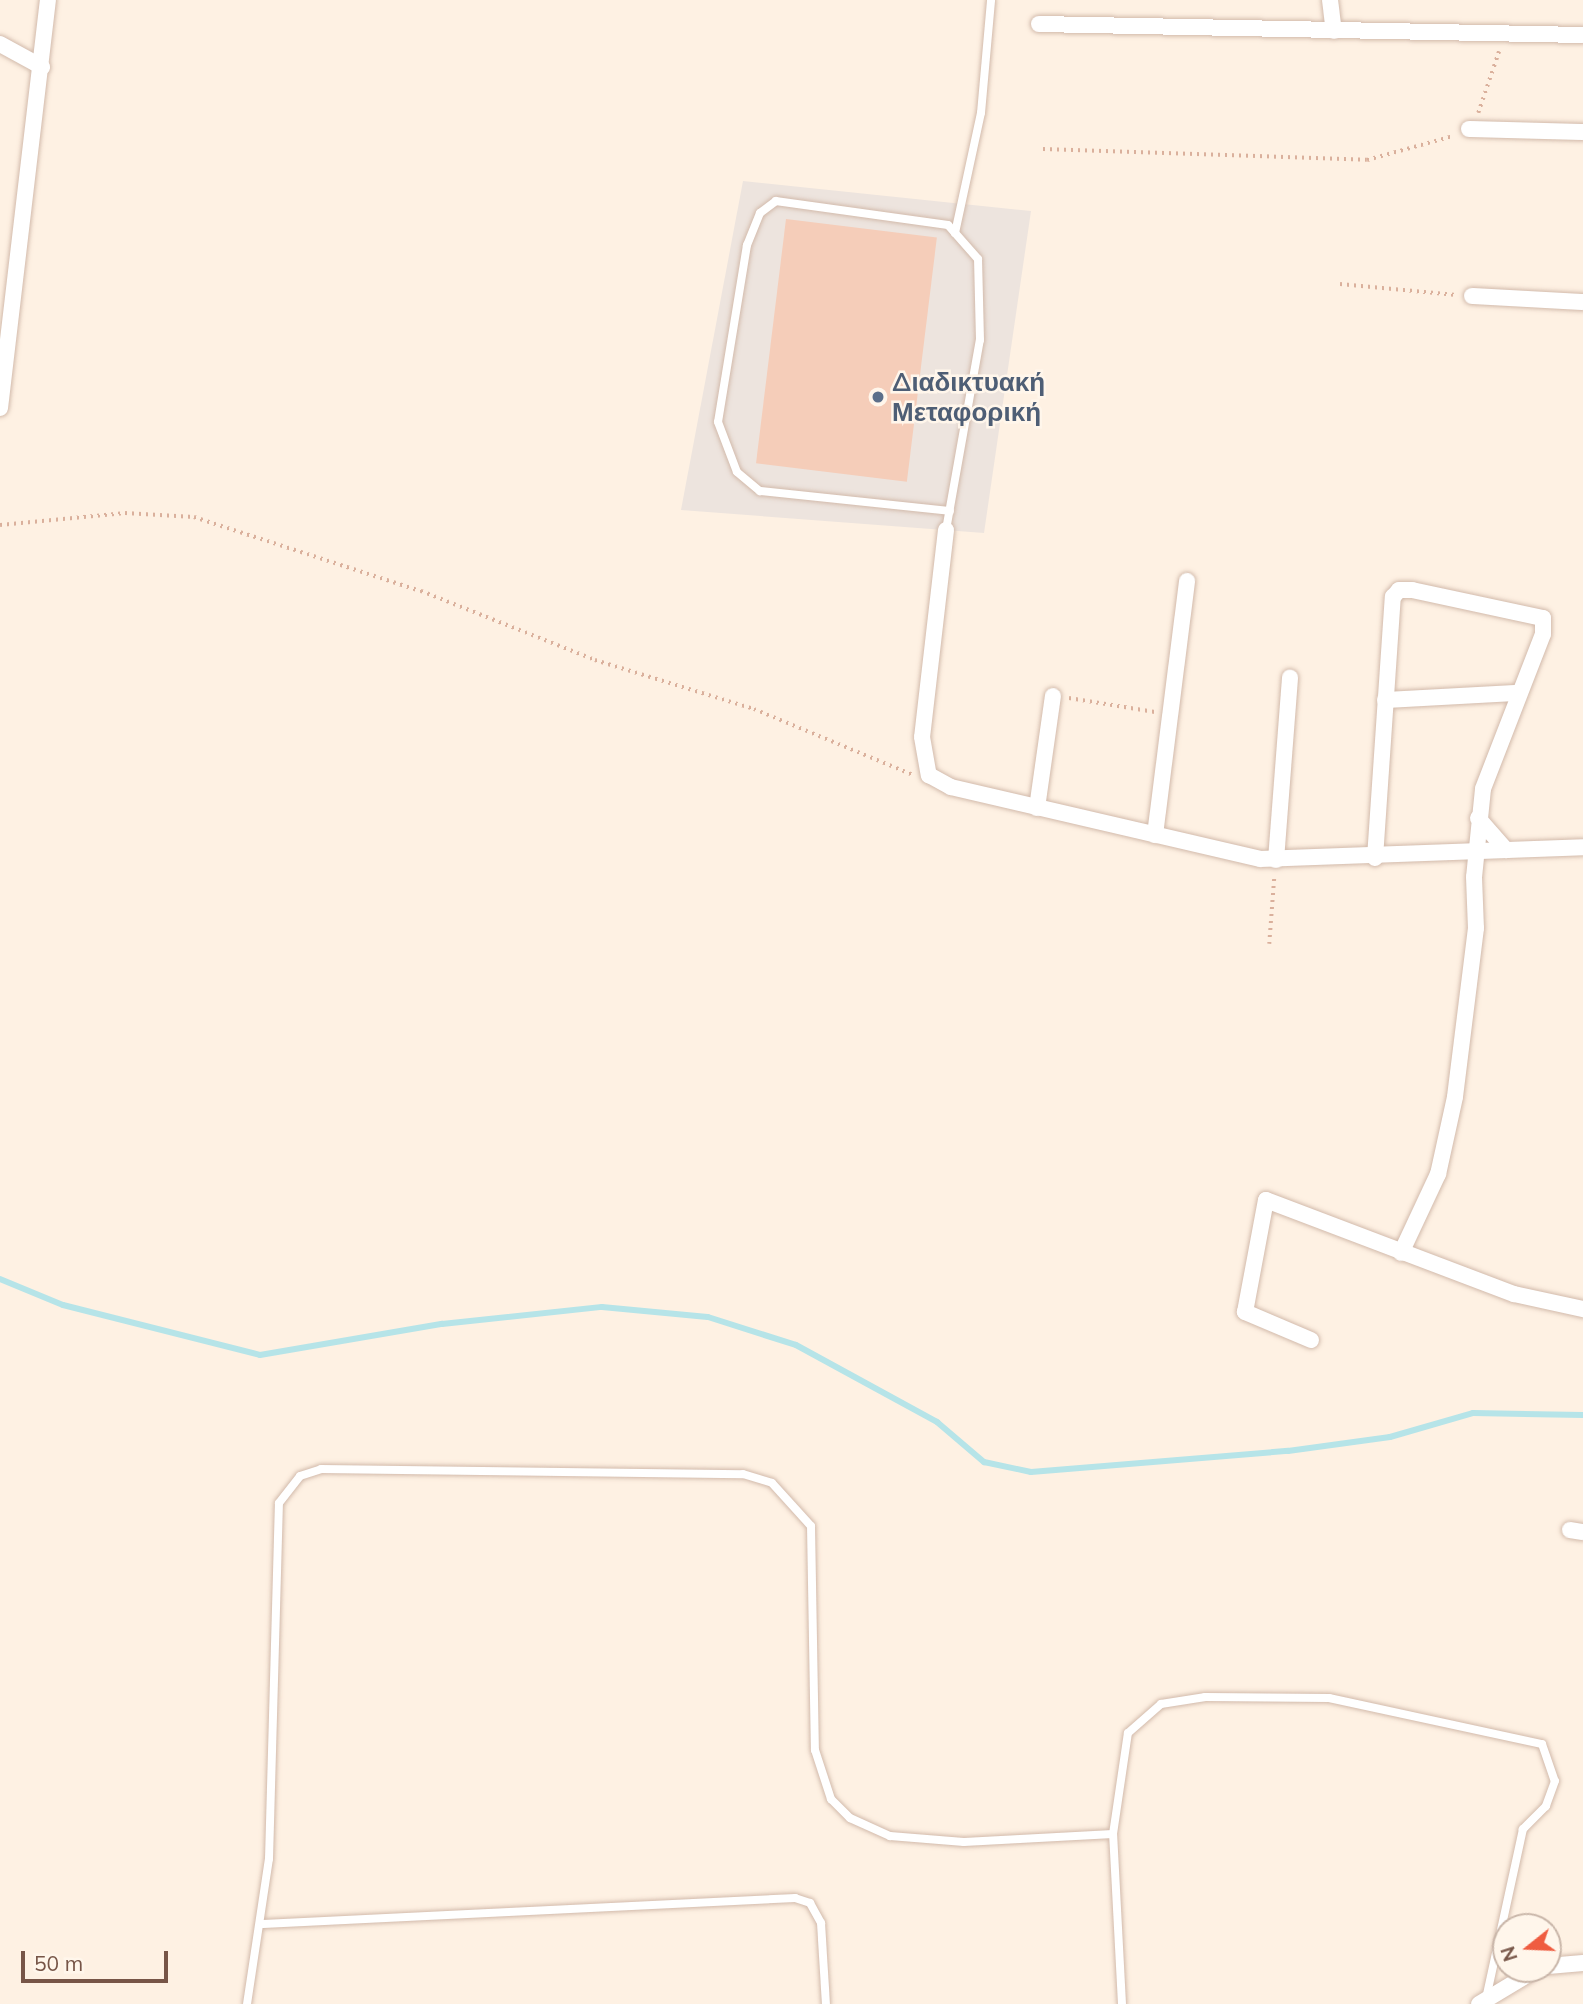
<!DOCTYPE html>
<html>
<head>
<meta charset="utf-8">
<style>
	body { margin:0 }
	#map { position:relative; width:1583px; height:2004px; overflow:hidden; background:#fef1e3; font-family:Mulish,sans-serif }
	div>[style] { position:absolute }
	.industrial>* { inset:0; background:#ede4de }
	.stream>* { height:6px; margin:-3px; padding:0 3px; transform-origin:3px; border-radius:3px; background:#b6e4e8 }
	.building>* { inset:0; background:#f5cdb9; transform-origin:0 0 }
	.path>* { height:3.5px; margin-top:-1.75px; transform-origin:0; background:repeating-linear-gradient(90deg,#dab09c 0 2px,transparent 0 7px) }
	.roads { filter:drop-shadow(0 0 2px #d2baab) drop-shadow(0 0 2px #d2baab) }
	.service>* { height:8px; margin:-4px; padding:0 4px; transform-origin:4px; border-radius:4px; background:#fff }
	.minor>* { height:16px; margin:-8px; padding:0 8px; transform-origin:8px; border-radius:8px; background:#fff }
	.dots>* { width:19px; height:19px; translate:-50% -50%; box-sizing:border-box; border:4px solid #fff6eb; border-radius:50% }
	span { translate:-50% -50%; white-space:nowrap; text-align:center; line-height:1.15; -webkit-text-stroke:5px #fff6eb; paint-order:stroke }
	.service-label { font-size:26px; color:#4e5e75; font-weight:700 }
	.left { translate:0 -50%; text-align:left }
	.north { position:absolute; left:1492px; top:1913px; width:70px; height:70px; box-sizing:border-box; background:#fff6eb; border:2px solid #c9b6a9; border-radius:50%; rotate:252deg; font-size:19px; font-weight:700; line-height:28px; text-align:center; color:#775547 }
	.north::after { content:''; display:block; margin:auto; width:24px; height:32px; background:#ef5c40; clip-path:polygon(50% 0,100% 100%,50% 72%,0 100%) }
	.scale { position:absolute; left:21px; top:1951px; width:147px; height:32px; box-sizing:border-box; border:4px solid #775547; border-top:0; padding-left:9px; font-size:21px; line-height:24px; white-space:nowrap; color:#775547; -webkit-text-stroke:5px #fff6eb; paint-order:stroke }
</style>
</head>
<body>
<div id="map">
	<div class="industrial">
		<i style="clip-path:polygon(743px 181px,1031px 211px,984px 533px,681px 510px)"></i>
	</div>
	<div class="stream">
		<i style="left:0;top:1279px;width:68px;rotate:22.4deg"></i>
		<i style="left:63px;top:1305px;width:203px;rotate:14.2deg"></i>
		<i style="left:260px;top:1355px;width:185px;rotate:-9.7deg"></i>
		<i style="left:442px;top:1324px;width:161px;rotate:-6.1deg"></i>
		<i style="left:602px;top:1307px;width:106px;rotate:5.4deg"></i>
		<i style="left:708px;top:1317px;width:92px;rotate:17.7deg"></i>
		<i style="left:796px;top:1345px;width:161px;rotate:28.6deg"></i>
		<i style="left:937px;top:1422px;width:62px;rotate:40.4deg"></i>
		<i style="left:984px;top:1462px;width:48px;rotate:12deg"></i>
		<i style="left:1031px;top:1472px;width:258px;rotate:-4.7deg"></i>
		<i style="left:1288px;top:1451px;width:103px;rotate:-7.8deg"></i>
		<i style="left:1390px;top:1437px;width:86px;rotate:-16.1deg"></i>
		<i style="left:1473px;top:1413px;width:110px;rotate:1deg"></i>
	</div>
	<div class="building">
		<i style="left:786px;top:219px;width:152px;height:246px;rotate:7deg"></i>
	</div>
	<div class="path">
		<i style="left:1478px;top:113px;width:65px;rotate:-71.3deg"></i>
		<i style="left:1043px;top:149px;width:324px;rotate:1.9deg"></i>
		<i style="left:1367px;top:160px;width:89px;rotate:-15.6deg"></i>
		<i style="left:1340px;top:284px;width:117px;rotate:5.4deg"></i>
		<i style="left:0;top:525px;width:126px;rotate:-5.5deg"></i>
		<i style="left:125px;top:513px;width:69px;rotate:3.3deg"></i>
		<i style="left:194px;top:517px;width:239px;rotate:18.1deg"></i>
		<i style="left:421px;top:591px;width:187px;rotate:21.6deg"></i>
		<i style="left:595px;top:660px;width:166px;rotate:17.1deg"></i>
		<i style="left:754px;top:709px;width:172px;rotate:22.5deg"></i>
		<i style="left:1069px;top:698px;width:87px;rotate:9.2deg"></i>
		<i style="left:1269px;top:944px;width:67px;rotate:-85.7deg"></i>
	</div>
	<div class="roads">
		<div class="service">
			<i style="left:955px;top:233px;width:123px;rotate:-77.8deg"></i>
			<i style="left:981px;top:113px;width:113px;rotate:-84.9deg"></i>
			<i style="left:946px;top:530px;width:193px;rotate:-79.9deg"></i>
			<i style="left:980px;top:340px;width:81px;rotate:-91.4deg"></i>
			<i style="left:978px;top:259px;width:45px;rotate:-131.4deg"></i>
			<i style="left:948px;top:225px;width:174px;rotate:-172.1deg"></i>
			<i style="left:776px;top:201px;width:20px;rotate:143deg"></i>
			<i style="left:760px;top:213px;width:35px;rotate:112deg"></i>
			<i style="left:747px;top:245px;width:179px;rotate:99.3deg"></i>
			<i style="left:718px;top:422px;width:53px;rotate:69.2deg"></i>
			<i style="left:737px;top:472px;width:30px;rotate:40deg"></i>
			<i style="left:760px;top:491px;width:191px;rotate:6deg"></i>
			<i style="left:263px;top:1924px;width:533px;rotate:-2.8deg"></i>
			<i style="left:795px;top:1898px;width:16px;rotate:18deg"></i>
			<i style="left:810px;top:1903px;width:23px;rotate:61deg"></i>
			<i style="left:821px;top:1923px;width:81px;rotate:86.5deg"></i>
			<i style="left:247px;top:2004px;width:147px;rotate:-81.4deg"></i>
			<i style="left:269px;top:1859px;width:356px;rotate:-88.4deg"></i>
			<i style="left:279px;top:1503px;width:34px;rotate:-52deg"></i>
			<i style="left:300px;top:1476px;width:22px;rotate:-18deg"></i>
			<i style="left:321px;top:1469px;width:422px;rotate:0.7deg"></i>
			<i style="left:743px;top:1474px;width:30px;rotate:17deg"></i>
			<i style="left:772px;top:1483px;width:58px;rotate:47.8deg"></i>
			<i style="left:811px;top:1526px;width:224px;rotate:89deg"></i>
			<i style="left:815px;top:1750px;width:52px;rotate:71.9deg"></i>
			<i style="left:831px;top:1799px;width:27px;rotate:45deg"></i>
			<i style="left:850px;top:1818px;width:44px;rotate:24.2deg"></i>
			<i style="left:890px;top:1836px;width:74px;rotate:4.6deg"></i>
			<i style="left:964px;top:1842px;width:149px;rotate:-3.1deg"></i>
			<i style="left:1122px;top:2004px;width:170px;rotate:-93deg"></i>
			<i style="left:1113px;top:1834px;width:102px;rotate:-81.6deg"></i>
			<i style="left:1128px;top:1733px;width:44px;rotate:-41.3deg"></i>
			<i style="left:1161px;top:1704px;width:45px;rotate:-9deg"></i>
			<i style="left:1205px;top:1697px;width:124px;rotate:0.5deg"></i>
			<i style="left:1329px;top:1698px;width:218px;rotate:12.2deg"></i>
			<i style="left:1542px;top:1744px;width:39px;rotate:71deg"></i>
			<i style="left:1555px;top:1781px;width:27px;rotate:110deg"></i>
			<i style="left:1546px;top:1806px;width:33px;rotate:135deg"></i>
			<i style="left:1523px;top:1829px;width:174px;rotate:102.3deg"></i>
		</div>
		<div class="minor">
			<i style="left:1330px;top:0;width:31px;rotate:83deg"></i>
			<i style="left:1039px;top:24px;width:544px;rotate:1.16deg"></i>
			<i style="left:0;top:44px;width:48px;rotate:28.7deg"></i>
			<i style="left:1469px;top:129px;width:114px;rotate:1.5deg"></i>
			<i style="left:1472px;top:296px;width:111px;rotate:3.1deg"></i>
			<i style="left:0;top:408px;width:411px;rotate:-83.3deg"></i>
			<i style="left:946px;top:530px;width:208px;rotate:96.6deg"></i>
			<i style="left:922px;top:737px;width:39px;rotate:80deg"></i>
			<i style="left:929px;top:775px;width:25px;rotate:29deg"></i>
			<i style="left:951px;top:787px;width:317px;rotate:13.1deg"></i>
			<i style="left:1260px;top:859px;width:323px;rotate:-2.1deg"></i>
			<i style="left:1385px;top:700px;width:131px;rotate:-3.1deg"></i>
			<i style="left:1037px;top:808px;width:113px;rotate:-81.9deg"></i>
			<i style="left:1478px;top:818px;width:43px;rotate:48.8deg"></i>
			<i style="left:1155px;top:835px;width:256px;rotate:-82.8deg"></i>
			<i style="left:1375px;top:858px;width:262px;rotate:-86.1deg"></i>
			<i style="left:1393px;top:597px;width:9px;rotate:-49deg"></i>
			<i style="left:1399px;top:590px;width:13px"></i>
			<i style="left:1412px;top:590px;width:134px;rotate:12.1deg"></i>
			<i style="left:1543px;top:618px;width:16px;rotate:90deg"></i>
			<i style="left:1543px;top:634px;width:166px;rotate:111.2deg"></i>
			<i style="left:1483px;top:789px;width:88px;rotate:95.8deg"></i>
			<i style="left:1474px;top:877px;width:51px;rotate:87.8deg"></i>
			<i style="left:1476px;top:928px;width:170px;rotate:97.1deg"></i>
			<i style="left:1455px;top:1097px;width:79px;rotate:102.4deg"></i>
			<i style="left:1438px;top:1174px;width:87px;rotate:115.1deg"></i>
			<i style="left:1276px;top:860px;width:183px;rotate:-85.6deg"></i>
			<i style="left:1311px;top:1340px;width:72px;rotate:-157deg"></i>
			<i style="left:1245px;top:1312px;width:114px;rotate:-79.4deg"></i>
			<i style="left:1266px;top:1200px;width:265px;rotate:20.8deg"></i>
			<i style="left:1514px;top:1294px;width:71px;rotate:12.3deg"></i>
			<i style="left:1570px;top:1530px;width:13px;rotate:9deg"></i>
			<i style="left:1548px;top:1966px;width:35px;rotate:-5deg"></i>
			<i style="left:1479px;top:2004px;width:68px;rotate:-31.1deg"></i>
		</div>
	</div>
	<div class="dots">
		<i style="left:878px;top:397px;background:#5c6f8a"></i>
	</div>
	<div class="service-label">
		<span class="left" style="left:892px;top:397px">Διαδικτυακή<br>Μεταφορική</span>
	</div>
	<div class="north">N</div>
	<div class="scale">50 m</div>
</div>
</body>
</html>
